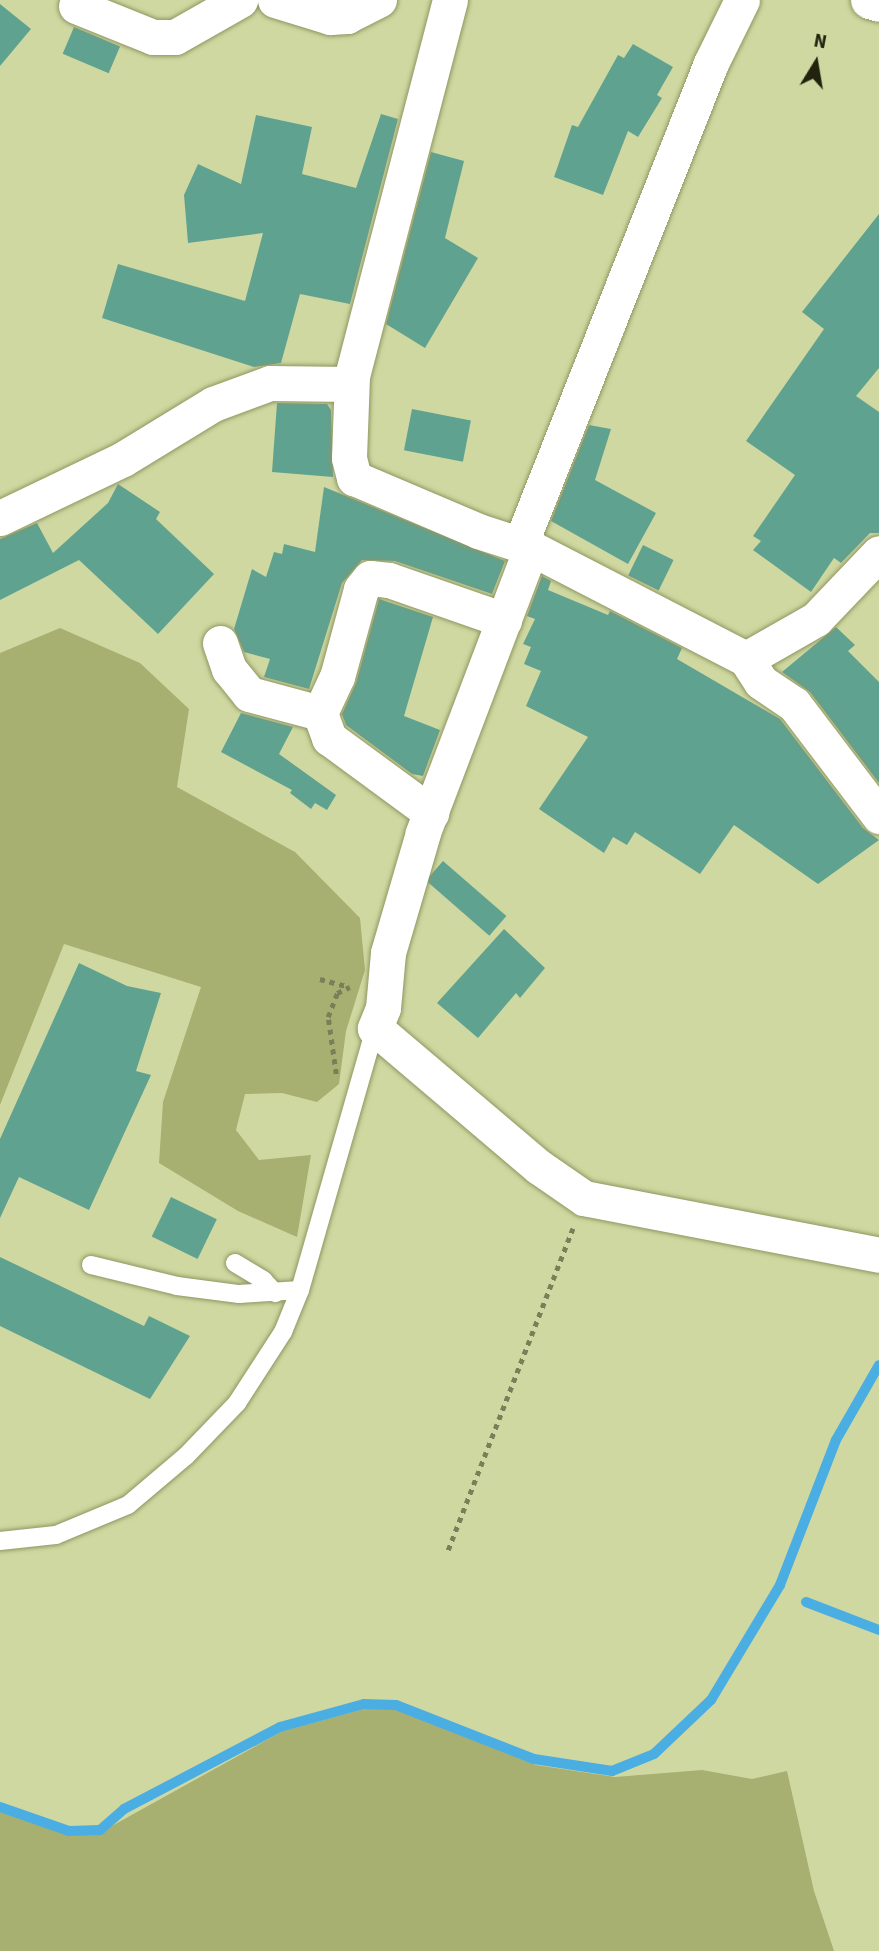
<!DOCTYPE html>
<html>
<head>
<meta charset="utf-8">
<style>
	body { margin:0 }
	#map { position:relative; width:879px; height:1951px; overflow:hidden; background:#d0d8a1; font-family:"Source Sans 3",sans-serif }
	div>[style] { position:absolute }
	.green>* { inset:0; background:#a7af71 }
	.stream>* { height:10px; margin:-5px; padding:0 5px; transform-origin:5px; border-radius:5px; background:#4baee2 }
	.building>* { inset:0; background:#60a290; transform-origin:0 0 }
	.path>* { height:4.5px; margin-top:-2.25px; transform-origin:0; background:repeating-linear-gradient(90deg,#7a7f59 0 5px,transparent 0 10px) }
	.roads { filter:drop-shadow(0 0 2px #8f9661) drop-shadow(0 0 2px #8f9661) }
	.service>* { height:18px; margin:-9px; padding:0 9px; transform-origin:9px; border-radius:9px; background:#fff }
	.minor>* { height:35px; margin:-17.5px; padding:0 17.5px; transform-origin:17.5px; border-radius:17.5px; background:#fff }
	.tertiary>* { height:38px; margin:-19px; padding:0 19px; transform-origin:19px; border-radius:19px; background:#fff }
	span { translate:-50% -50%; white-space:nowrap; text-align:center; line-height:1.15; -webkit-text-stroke:6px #d0d8a1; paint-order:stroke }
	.north { position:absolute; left:781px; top:28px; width:70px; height:70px; -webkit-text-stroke:5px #d0d8a1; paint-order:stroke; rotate:11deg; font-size:19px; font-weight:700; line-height:28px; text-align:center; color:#21230e }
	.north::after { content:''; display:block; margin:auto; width:24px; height:32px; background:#21230e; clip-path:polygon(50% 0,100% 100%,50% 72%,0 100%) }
</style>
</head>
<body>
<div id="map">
	<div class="green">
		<i style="clip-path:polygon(60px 628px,140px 663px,189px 709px,177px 787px,295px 852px,360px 918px,365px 970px,346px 1031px,339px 1084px,317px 1102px,282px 1093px,245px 1094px,236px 1130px,259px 1160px,311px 1155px,297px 1237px,238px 1211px,159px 1163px,163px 1102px,201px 987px,64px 944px,0 1105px,0 653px)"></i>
		<i style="clip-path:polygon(364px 1709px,396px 1709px,536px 1765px,615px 1777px,702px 1770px,752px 1779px,787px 1771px,814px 1891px,834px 1951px,0 1951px,0 1810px,68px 1833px,101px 1832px,283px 1731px)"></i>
	</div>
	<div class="stream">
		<i style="left:806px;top:1602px;width:78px;rotate:21deg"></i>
		<i style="left:0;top:1807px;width:73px;rotate:19.2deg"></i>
		<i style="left:69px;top:1831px;width:31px;rotate:-2deg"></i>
		<i style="left:100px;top:1830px;width:32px;rotate:-41deg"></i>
		<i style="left:124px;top:1809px;width:176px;rotate:-27.7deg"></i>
		<i style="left:280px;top:1727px;width:87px;rotate:-15.3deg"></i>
		<i style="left:364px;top:1704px;width:32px;rotate:2deg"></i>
		<i style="left:396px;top:1705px;width:148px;rotate:21.4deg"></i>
		<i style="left:534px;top:1759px;width:79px;rotate:8.7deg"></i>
		<i style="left:612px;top:1771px;width:45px;rotate:-22deg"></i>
		<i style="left:654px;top:1754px;width:79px;rotate:-43.5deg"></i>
		<i style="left:711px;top:1700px;width:134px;rotate:-59deg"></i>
		<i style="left:780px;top:1585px;width:155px;rotate:-68.9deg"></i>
		<i style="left:836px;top:1440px;width:86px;rotate:-60.2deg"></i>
	</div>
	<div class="building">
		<i style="clip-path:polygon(0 4px,31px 29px,0 66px)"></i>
		<i style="left:74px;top:27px;width:50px;height:29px;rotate:23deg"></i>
		<i style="clip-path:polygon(633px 44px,673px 67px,657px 95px,662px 98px,638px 137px,628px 131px,603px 195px,554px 177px,572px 125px,578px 127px,618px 55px,624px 58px)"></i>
		<i style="clip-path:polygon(381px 114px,398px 119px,350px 304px,300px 294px,281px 363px,254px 367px,102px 318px,118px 264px,245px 301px,263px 233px,188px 243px,184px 195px,198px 164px,241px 184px,256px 115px,312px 127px,302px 174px,356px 188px)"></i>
		<i style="clip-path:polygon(431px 152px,464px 161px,445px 238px,478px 258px,425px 348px,386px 324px)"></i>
		<i style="clip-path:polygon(879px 214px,879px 368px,856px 396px,879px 412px,879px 533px,870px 533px,841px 563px,834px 558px,811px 592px,753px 550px,761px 541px,753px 536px,795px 475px,746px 441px,824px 329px,802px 312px)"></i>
		<i style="clip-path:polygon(277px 403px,327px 404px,331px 410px,333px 477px,272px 472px)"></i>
		<i style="left:412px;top:409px;width:60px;height:42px;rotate:11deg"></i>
		<i style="clip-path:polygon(589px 425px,611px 429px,595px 480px,656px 513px,628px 564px,551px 521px)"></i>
		<i style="clip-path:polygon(118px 484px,160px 512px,156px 519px,214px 574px,158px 634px,79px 560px,0 600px,0 539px,37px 523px,53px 553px,108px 503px)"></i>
		<i style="clip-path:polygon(324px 487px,505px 561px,492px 594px,395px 561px,362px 560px,342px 583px,309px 689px,264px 677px,270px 659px,244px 652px,234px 629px,252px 569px,266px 577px,274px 552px,282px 554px,284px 544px,315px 552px)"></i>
		<i style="left:643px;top:545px;width:34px;height:34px;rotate:26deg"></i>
		<i style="clip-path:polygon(542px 576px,551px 581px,548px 590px,608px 615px,610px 611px,682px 648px,677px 659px,780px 719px,863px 828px,879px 840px,818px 884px,734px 825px,700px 874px,635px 832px,627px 845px,613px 837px,604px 853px,539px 809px,588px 737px,526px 706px,541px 671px,524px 664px,531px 647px,523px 644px,535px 619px,527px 616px)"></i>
		<i style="clip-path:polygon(379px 599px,433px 617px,404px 716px,440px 730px,423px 776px,412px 774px,346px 725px,342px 714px,356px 683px)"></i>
		<i style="clip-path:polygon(836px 627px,855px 645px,848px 651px,879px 682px,879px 783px,810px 692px,782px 672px)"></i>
		<i style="clip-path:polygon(241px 713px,293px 727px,279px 754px,336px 795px,327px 810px,315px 803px,311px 809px,290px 793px,292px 790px,221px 752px)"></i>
		<i style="left:443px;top:861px;width:84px;height:26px;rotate:41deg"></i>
		<i style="clip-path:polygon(504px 929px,545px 968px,520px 998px,516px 993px,478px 1038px,437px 1003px)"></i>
		<i style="clip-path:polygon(79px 963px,127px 986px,161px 993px,136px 1071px,151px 1075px,89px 1210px,19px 1177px,0 1218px,0 1139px)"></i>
		<i style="left:171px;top:1197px;width:51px;height:44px;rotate:26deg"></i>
		<i style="clip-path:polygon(0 1257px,144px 1326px,149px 1316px,190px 1336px,150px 1399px,0 1326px)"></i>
	</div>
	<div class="path">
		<i style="left:320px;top:979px;width:30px;rotate:15deg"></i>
		<i style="left:336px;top:1074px;width:58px;rotate:-98deg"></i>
		<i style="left:328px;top:1017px;width:26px;rotate:-69deg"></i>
		<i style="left:337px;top:993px;width:14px;rotate:-25deg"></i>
		<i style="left:448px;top:1550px;width:345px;rotate:-68.8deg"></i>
	</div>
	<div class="roads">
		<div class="service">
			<i style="left:235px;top:1263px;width:33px;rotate:31deg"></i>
			<i style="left:263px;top:1280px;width:18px;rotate:47deg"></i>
			<i style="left:91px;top:1265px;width:89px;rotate:13.7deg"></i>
			<i style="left:177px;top:1286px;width:63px;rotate:7.4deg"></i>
			<i style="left:239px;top:1294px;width:61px;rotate:-3.8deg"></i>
			<i style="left:0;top:1541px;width:56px;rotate:-6.1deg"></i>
			<i style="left:56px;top:1535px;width:78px;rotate:-22.6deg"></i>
			<i style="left:128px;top:1505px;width:76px;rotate:-40.2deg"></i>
			<i style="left:186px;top:1456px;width:74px;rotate:-46.1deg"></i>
			<i style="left:237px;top:1403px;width:85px;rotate:-57.1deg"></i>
			<i style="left:283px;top:1332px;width:45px;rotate:-68deg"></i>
			<i style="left:300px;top:1290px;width:273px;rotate:-74deg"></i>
		</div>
		<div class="minor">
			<i style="left:275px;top:0;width:58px;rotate:17.2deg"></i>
			<i style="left:330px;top:17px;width:17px;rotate:-3deg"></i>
			<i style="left:347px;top:16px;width:36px;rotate:-27deg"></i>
			<i style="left:450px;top:0;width:389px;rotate:104.6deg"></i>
			<i style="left:352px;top:376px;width:82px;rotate:92.1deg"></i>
			<i style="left:349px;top:458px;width:21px;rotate:76deg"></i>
			<i style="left:354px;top:478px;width:135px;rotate:23.1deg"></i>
			<i style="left:478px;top:531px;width:56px;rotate:17.8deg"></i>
			<i style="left:531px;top:548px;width:242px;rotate:27.3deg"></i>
			<i style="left:746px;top:659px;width:27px;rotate:57deg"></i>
			<i style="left:761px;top:682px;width:40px;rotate:34deg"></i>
			<i style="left:794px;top:704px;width:141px;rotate:52.8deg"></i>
			<i style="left:76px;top:6px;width:83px;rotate:21.9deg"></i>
			<i style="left:153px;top:37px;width:22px"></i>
			<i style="left:175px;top:37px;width:75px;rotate:-29.6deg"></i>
			<i style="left:0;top:518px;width:136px;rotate:-25.6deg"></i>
			<i style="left:123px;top:459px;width:105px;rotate:-31.4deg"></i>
			<i style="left:213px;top:404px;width:61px;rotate:-20.2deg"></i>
			<i style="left:270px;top:383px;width:81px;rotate:0.7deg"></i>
			<i style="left:520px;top:545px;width:518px;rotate:-68.38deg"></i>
			<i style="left:711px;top:63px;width:70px;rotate:-63.8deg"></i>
			<i style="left:531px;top:548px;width:305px;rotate:110.8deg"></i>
			<i style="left:423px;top:833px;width:125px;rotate:106.3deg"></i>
			<i style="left:388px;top:953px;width:55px;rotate:95.2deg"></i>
			<i style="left:383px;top:1008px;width:22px;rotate:112deg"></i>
			<i style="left:375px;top:1028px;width:215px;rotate:40.3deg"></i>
			<i style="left:539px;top:1167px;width:55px;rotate:34.6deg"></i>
			<i style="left:584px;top:1198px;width:300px;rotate:10.9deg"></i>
			<i style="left:220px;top:643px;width:28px;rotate:71deg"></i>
			<i style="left:229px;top:669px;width:32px;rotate:51deg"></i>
			<i style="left:249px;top:694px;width:73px;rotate:15deg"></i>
			<i style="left:320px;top:713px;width:27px;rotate:70deg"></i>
			<i style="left:329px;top:738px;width:127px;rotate:36.3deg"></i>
			<i style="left:746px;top:659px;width:81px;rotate:-29.7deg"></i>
			<i style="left:816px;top:619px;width:91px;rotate:-46.3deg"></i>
			<i style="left:320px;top:713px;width:40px;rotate:-65deg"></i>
			<i style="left:337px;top:677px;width:91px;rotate:-74.7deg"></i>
			<i style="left:361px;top:589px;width:14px;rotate:-51deg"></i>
			<i style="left:370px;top:578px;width:19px;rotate:6deg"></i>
			<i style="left:389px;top:580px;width:122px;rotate:19.2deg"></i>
		</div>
		<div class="tertiary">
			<i style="left:870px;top:0;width:9px;rotate:18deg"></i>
		</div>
	</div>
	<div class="north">N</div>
</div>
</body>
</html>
